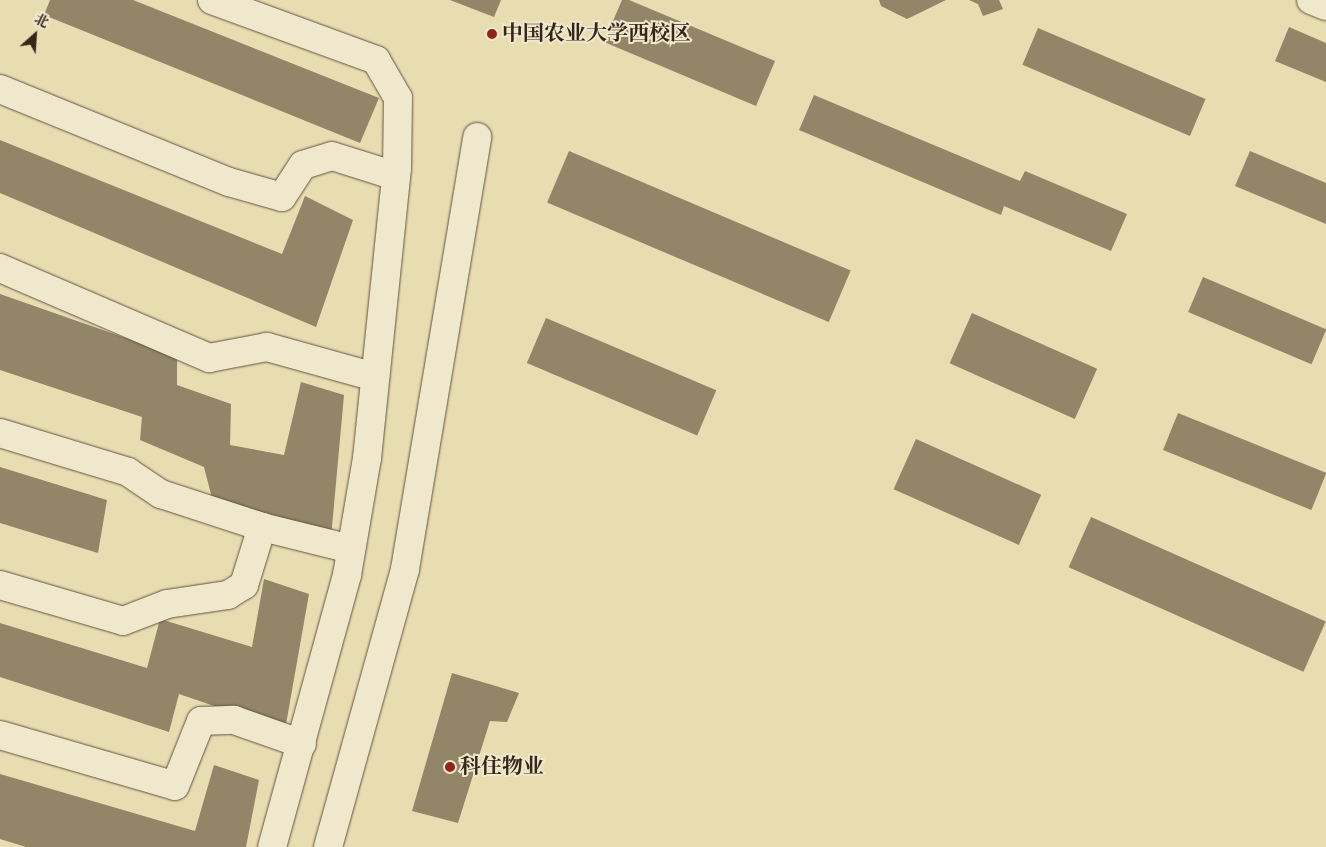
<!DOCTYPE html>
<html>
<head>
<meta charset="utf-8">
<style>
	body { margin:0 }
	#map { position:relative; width:1326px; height:847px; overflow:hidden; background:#e8dcb1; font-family:Cardo,"Noto Serif SC",serif }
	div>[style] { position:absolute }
	.building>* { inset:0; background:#928568; transform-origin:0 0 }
	.roads { filter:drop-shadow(0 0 1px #61543f) drop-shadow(0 0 1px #61543f) }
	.minor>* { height:28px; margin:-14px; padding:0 14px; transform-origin:14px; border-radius:14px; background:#f0e8cc }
	.dots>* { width:14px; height:14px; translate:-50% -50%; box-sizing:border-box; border:2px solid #f0e8cc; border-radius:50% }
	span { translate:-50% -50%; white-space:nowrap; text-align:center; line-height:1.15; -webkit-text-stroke:4px #f0e8cc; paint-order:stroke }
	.poi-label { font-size:21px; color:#342619; font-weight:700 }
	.left { translate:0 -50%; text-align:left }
	.north { position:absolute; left:10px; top:10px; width:50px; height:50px; -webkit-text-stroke:4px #f0e8cc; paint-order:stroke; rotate:26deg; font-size:14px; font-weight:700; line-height:20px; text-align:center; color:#342619 }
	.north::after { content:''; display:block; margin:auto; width:18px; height:22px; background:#342619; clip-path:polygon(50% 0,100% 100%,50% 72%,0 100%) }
</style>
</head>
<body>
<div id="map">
	<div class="building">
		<i style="clip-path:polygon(50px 0,133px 0,379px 98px,360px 143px,44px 15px)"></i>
		<i style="clip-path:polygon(450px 0,501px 0,494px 17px)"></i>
		<i style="clip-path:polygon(622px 0,629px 0,775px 61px,756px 106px,604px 42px)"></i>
		<i style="clip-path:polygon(879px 0,946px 0,907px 19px,881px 6px)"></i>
		<i style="clip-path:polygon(969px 0,999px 0,1003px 9px,983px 16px,978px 4px)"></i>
		<i style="clip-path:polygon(1289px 27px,1326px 43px,1326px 82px,1275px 61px)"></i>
		<i style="left:1038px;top:28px;width:182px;height:40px;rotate:23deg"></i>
		<i style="clip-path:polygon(814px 95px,1020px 181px,1025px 171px,1127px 214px,1111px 251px,1004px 206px,1001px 215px,799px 130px)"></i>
		<i style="clip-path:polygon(0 140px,282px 254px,305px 196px,353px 220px,316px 327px,0 193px)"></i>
		<i style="left:569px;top:151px;width:306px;height:56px;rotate:23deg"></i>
		<i style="clip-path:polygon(1250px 151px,1326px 183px,1326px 224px,1235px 186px)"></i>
		<i style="left:1203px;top:277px;width:134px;height:38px;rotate:23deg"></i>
		<i style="clip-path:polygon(0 294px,177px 356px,177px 385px,231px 404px,230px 445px,284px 455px,301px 382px,344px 395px,331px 538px,213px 502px,204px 467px,140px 440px,142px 417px,0 370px)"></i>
		<i style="left:972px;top:313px;width:137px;height:55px;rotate:24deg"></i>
		<i style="left:546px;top:318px;width:185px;height:49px;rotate:23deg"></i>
		<i style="left:1178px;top:413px;width:160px;height:40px;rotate:22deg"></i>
		<i style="left:916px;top:439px;width:137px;height:55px;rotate:24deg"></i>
		<i style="clip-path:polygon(0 467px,107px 500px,98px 553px,0 523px)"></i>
		<i style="left:1091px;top:517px;width:257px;height:55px;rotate:24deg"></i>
		<i style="clip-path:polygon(264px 579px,309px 594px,285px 730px,179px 694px,169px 732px,0 677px,0 623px,147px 668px,160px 619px,252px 647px)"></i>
		<i style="clip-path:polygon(452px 673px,519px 693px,507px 722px,490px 721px,458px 823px,412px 811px)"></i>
		<i style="clip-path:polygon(214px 765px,259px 780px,246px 847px,26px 847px,0 839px,0 774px,195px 831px)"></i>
	</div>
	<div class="roads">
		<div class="minor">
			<i style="left:212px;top:0;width:175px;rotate:20.1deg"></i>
			<i style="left:376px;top:60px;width:44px;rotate:59.9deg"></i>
			<i style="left:398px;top:98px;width:70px;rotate:90.8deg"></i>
			<i style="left:397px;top:168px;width:292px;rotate:95.9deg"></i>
			<i style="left:367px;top:458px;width:119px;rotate:99.7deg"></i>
			<i style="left:347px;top:575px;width:282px;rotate:105.4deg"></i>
			<i style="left:1311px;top:0;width:16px;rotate:22deg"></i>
			<i style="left:0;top:89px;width:247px;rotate:22.1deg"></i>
			<i style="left:229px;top:182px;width:55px;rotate:15.8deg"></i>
			<i style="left:282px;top:197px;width:38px;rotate:-57deg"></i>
			<i style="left:303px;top:165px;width:30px;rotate:-17deg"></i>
			<i style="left:332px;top:156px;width:67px;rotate:17.4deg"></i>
			<i style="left:0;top:268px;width:228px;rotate:23.3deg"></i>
			<i style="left:209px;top:358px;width:59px;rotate:-10.7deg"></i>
			<i style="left:267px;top:347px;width:112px;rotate:15.5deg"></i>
			<i style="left:0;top:433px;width:134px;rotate:16.9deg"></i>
			<i style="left:128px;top:472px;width:40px;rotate:34deg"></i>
			<i style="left:161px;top:494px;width:106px;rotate:18.1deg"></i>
			<i style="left:0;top:585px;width:128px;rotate:16.3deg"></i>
			<i style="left:123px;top:621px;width:47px;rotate:-21.1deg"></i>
			<i style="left:167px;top:604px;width:62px;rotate:-8.4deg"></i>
			<i style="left:228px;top:595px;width:19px;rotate:-32deg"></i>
			<i style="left:244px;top:585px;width:61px;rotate:-72.8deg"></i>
			<i style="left:262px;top:527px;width:92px;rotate:13.9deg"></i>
			<i style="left:0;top:735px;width:182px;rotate:16.2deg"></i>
			<i style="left:175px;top:786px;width:70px;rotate:-68.2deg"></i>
			<i style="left:201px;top:721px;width:33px;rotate:-2deg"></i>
			<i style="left:234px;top:720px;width:72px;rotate:19.4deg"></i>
			<i style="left:328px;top:847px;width:288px;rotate:-74.5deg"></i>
			<i style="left:405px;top:569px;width:438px;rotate:-80.5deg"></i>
		</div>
	</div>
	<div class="dots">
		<i style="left:492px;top:34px;background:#8f2418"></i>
		<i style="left:450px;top:767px;background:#8f2418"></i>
	</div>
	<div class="poi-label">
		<span class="left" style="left:502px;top:34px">中国农业大学西校区</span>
		<span class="left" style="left:460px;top:767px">科住物业</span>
	</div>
	<div class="north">北</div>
</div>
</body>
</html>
